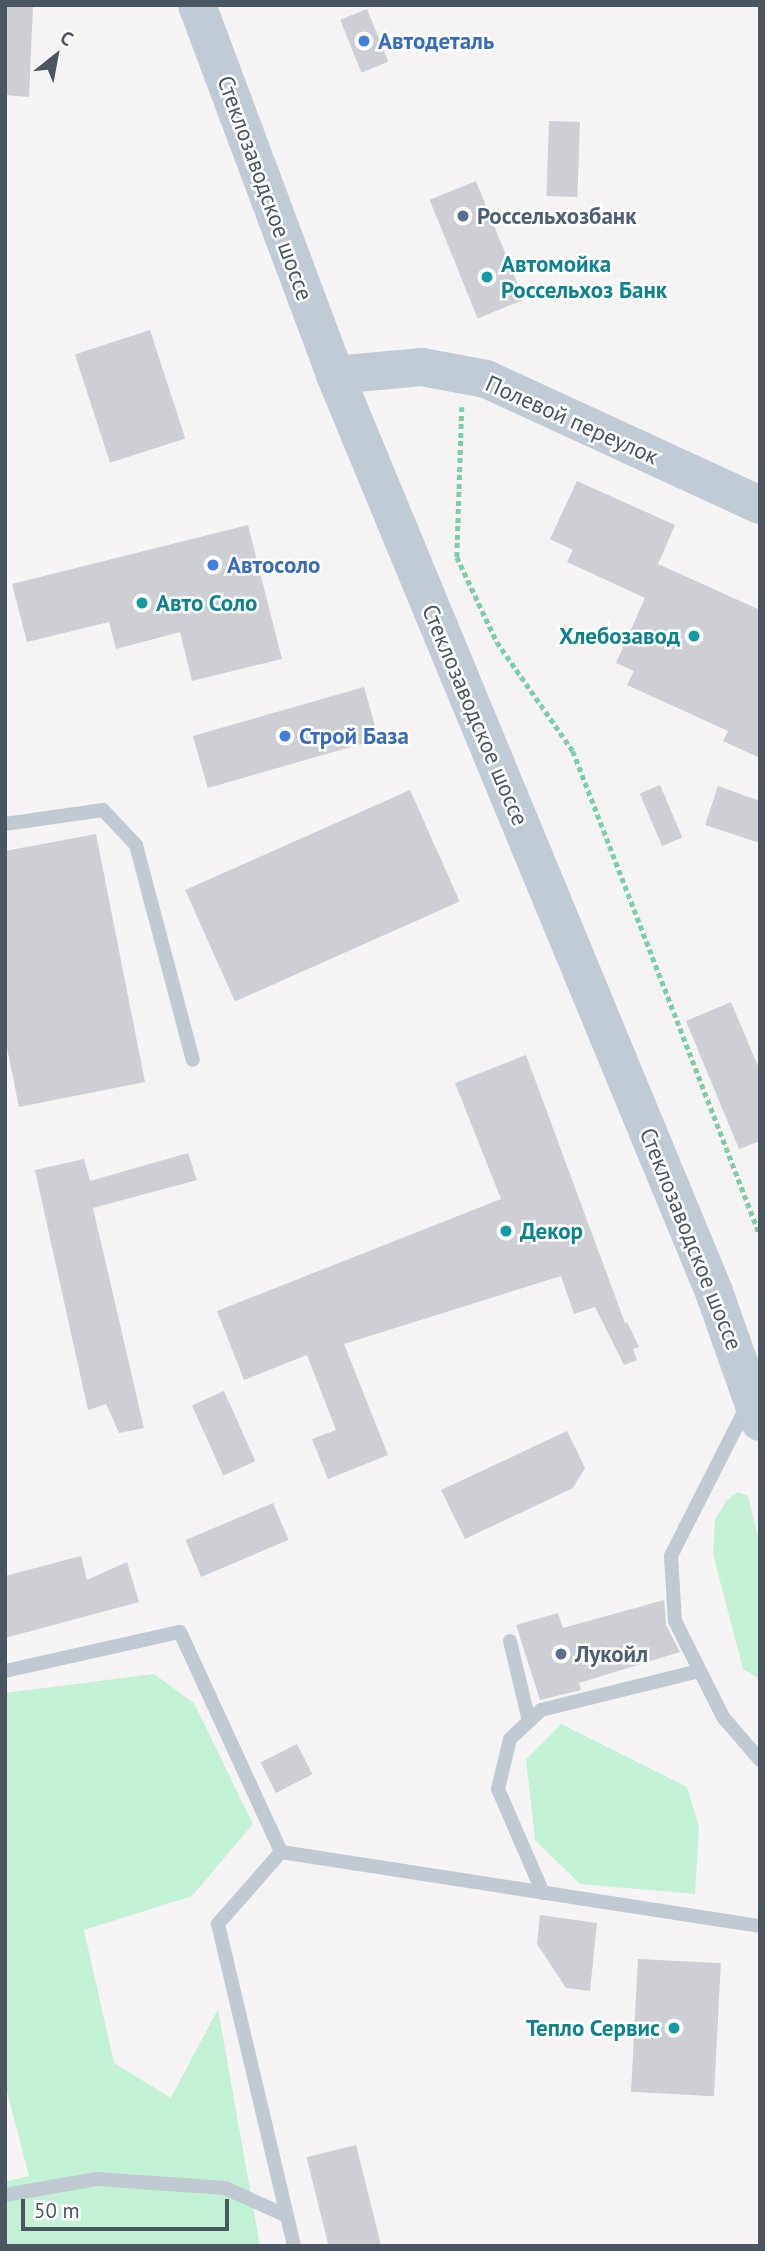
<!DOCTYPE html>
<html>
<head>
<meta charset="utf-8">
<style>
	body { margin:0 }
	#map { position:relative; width:765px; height:2251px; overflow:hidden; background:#f5f3f3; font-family:"PT Sans",sans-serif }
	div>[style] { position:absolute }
	.green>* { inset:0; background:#c3f1d5 }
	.building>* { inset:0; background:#cdcfd5; transform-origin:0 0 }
	.path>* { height:4.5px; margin-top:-2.25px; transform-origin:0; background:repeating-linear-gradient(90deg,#7ad0a6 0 5px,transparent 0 8.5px) }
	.lane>* { height:14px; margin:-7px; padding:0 7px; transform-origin:7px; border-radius:7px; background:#c1cad2 }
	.secondary>* { height:38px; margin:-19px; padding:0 19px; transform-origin:19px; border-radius:19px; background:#c1cbd6 }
	.dots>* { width:19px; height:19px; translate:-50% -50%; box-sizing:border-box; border:4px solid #fff; border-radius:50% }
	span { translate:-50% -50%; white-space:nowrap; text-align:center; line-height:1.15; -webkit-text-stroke:5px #fff; paint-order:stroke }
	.shop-label { font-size:23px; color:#366cbe; font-weight:700 }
	.left { translate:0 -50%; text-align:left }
	.street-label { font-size:23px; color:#4a5661 }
	.service-label { font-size:23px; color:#4e5e75; font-weight:700 }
	.culture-label { font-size:23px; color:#0d838f; font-weight:700 }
	.right { translate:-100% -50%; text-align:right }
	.frame { position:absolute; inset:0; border:7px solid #4a5661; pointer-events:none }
	.north { position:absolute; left:21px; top:21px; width:70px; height:70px; -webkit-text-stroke:5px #fff; paint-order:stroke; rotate:31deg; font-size:19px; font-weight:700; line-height:28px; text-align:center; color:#4a5661 }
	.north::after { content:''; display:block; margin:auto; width:24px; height:32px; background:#4a5661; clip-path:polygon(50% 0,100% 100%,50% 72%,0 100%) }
	.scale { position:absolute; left:21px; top:2199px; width:208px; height:32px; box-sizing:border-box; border:4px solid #4a5661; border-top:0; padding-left:9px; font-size:21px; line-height:24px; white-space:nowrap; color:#4a5661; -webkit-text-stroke:5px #fff; paint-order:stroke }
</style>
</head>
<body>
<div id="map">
	<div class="green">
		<i style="clip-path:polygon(738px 1492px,748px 1496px,760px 1545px,758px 1678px,743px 1669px,713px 1554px,715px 1519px,727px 1500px)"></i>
		<i style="clip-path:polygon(154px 1674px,194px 1703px,253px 1824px,192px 1896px,84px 1930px,114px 2063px,171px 2098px,218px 2009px,260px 2246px,5px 2246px,5px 2182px,29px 2176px,5px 2084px,5px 1693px)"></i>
		<i style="clip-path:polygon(561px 1724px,687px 1787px,699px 1827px,695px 1894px,580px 1884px,535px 1840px,526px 1759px)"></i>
	</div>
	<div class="building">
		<i style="clip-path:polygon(5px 5px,33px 5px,29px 97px,5px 95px)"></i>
		<i style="left:367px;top:9px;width:57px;height:29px;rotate:68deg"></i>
		<i style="left:549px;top:121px;width:31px;height:75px;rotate:2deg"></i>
		<i style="left:476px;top:181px;width:128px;height:50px;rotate:68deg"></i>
		<i style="left:150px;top:330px;width:114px;height:79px;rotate:72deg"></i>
		<i style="clip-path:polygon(577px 481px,675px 525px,658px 564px,760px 610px,760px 758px,723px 741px,728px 731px,627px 685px,634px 671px,616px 663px,645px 598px,567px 562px,573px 550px,550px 539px)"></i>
		<i style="clip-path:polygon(248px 525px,282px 659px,192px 681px,180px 632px,116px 649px,109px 622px,27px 642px,12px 584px)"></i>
		<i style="left:364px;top:687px;width:54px;height:178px;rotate:74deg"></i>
		<i style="left:660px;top:785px;width:57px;height:22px;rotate:67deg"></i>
		<i style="clip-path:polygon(718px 786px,760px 801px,760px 843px,705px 825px)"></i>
		<i style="left:410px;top:790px;width:122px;height:246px;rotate:66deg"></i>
		<i style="clip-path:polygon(96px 834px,145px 1082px,19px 1107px,5px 1038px,5px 851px)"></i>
		<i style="clip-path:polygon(731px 1002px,760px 1071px,760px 1141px,739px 1149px,686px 1021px)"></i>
		<i style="clip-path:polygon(526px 1055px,625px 1323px,627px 1322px,639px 1347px,633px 1349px,637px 1360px,624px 1365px,595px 1307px,574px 1314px,561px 1276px,344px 1344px,388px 1455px,328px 1479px,312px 1439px,336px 1430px,307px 1355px,244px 1380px,217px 1311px,501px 1199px,455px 1083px)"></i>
		<i style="clip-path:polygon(188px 1153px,197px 1180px,93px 1208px,144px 1428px,119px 1433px,106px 1404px,88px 1410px,35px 1170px,84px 1159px,90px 1181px)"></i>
		<i style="left:224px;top:1391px;width:77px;height:35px;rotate:66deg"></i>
		<i style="clip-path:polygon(567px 1431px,585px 1468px,573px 1488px,465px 1539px,441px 1490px)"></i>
		<i style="left:273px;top:1503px;width:40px;height:95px;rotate:67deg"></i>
		<i style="clip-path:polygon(81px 1556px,87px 1580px,127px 1562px,139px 1602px,5px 1638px,5px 1576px)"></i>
		<i style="clip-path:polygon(664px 1600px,666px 1625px,680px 1652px,579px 1683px,581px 1690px,540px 1700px,516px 1625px,558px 1613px,563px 1628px)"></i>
		<i style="left:297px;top:1744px;width:34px;height:41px;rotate:63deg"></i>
		<i style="clip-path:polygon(540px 1915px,597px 1923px,590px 1991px,566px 1988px,537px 1944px)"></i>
		<i style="left:638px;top:1959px;width:83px;height:133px;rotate:3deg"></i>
		<i style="left:356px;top:2145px;width:104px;height:51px;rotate:76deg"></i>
	</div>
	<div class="path">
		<i style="left:462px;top:407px;width:150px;rotate:91.9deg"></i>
		<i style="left:457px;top:557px;width:94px;rotate:64.8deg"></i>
		<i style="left:497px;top:642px;width:133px;rotate:55.1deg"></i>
		<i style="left:573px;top:751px;width:519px;rotate:68.88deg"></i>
	</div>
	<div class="lane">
		<i style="left:5px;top:824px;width:99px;rotate:-8.1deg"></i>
		<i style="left:103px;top:810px;width:48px;rotate:46.7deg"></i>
		<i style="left:136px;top:845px;width:222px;rotate:75.2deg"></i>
		<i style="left:747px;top:1406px;width:168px;rotate:116.9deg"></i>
		<i style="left:671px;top:1556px;width:65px;rotate:86.5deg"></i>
		<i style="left:675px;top:1621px;width:107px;rotate:63.4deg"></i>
		<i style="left:723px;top:1717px;width:57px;rotate:49.3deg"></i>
		<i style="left:510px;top:1641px;width:82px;rotate:76.6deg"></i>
		<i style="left:5px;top:1671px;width:179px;rotate:-12.6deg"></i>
		<i style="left:180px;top:1632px;width:242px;rotate:65.3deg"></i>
		<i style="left:281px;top:1852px;width:485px;rotate:8.8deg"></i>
		<i style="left:281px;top:1852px;width:96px;rotate:131.2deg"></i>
		<i style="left:218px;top:1924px;width:331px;rotate:76.7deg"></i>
		<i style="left:543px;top:1893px;width:113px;rotate:-113.4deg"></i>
		<i style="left:498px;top:1789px;width:51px;rotate:-76.5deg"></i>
		<i style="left:510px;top:1739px;width:42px;rotate:-43.1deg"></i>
		<i style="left:541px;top:1710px;width:163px;rotate:-13.9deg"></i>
		<i style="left:5px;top:2195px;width:93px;rotate:-9.9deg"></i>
		<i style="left:97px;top:2179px;width:128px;rotate:4deg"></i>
		<i style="left:225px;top:2188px;width:68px;rotate:24.3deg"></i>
	</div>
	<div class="secondary">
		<i style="left:197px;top:5px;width:395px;rotate:69.5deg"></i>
		<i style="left:335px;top:375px;width:992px;rotate:67.54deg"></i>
		<i style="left:714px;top:1292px;width:138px;rotate:70.5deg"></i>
		<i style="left:335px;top:375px;width:87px;rotate:-5.3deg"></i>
		<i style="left:422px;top:367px;width:65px;rotate:10.6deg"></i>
		<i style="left:486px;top:379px;width:302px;rotate:24.7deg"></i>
	</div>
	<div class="dots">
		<i style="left:364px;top:41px;background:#3f7fe0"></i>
		<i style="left:463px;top:216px;background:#5c6f8a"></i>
		<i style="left:487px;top:277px;background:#0f9aa8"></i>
		<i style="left:213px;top:565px;background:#3f7fe0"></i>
		<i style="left:142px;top:603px;background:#0f9aa8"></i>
		<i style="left:694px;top:636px;background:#0f9aa8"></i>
		<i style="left:285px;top:736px;background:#3f7fe0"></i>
		<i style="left:506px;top:1231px;background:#0f9aa8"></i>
		<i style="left:561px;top:1654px;background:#5c6f8a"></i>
		<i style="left:674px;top:2028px;background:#0f9aa8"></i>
	</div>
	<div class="shop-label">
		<span class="left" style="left:378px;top:41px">Автодеталь</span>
		<span class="left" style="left:227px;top:565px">Автосоло</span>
		<span class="left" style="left:299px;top:736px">Строй База</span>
	</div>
	<div class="street-label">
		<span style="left:265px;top:188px;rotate:70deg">Стеклозаводское шоссе</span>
		<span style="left:572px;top:420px;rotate:24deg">Полевой переулок</span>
		<span style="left:475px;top:715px;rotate:67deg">Стеклозаводское шоссе</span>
		<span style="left:691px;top:1239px;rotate:68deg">Стеклозаводское шоссе</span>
	</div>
	<div class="service-label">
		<span class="left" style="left:477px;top:216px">Россельхозбанк</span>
		<span class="left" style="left:575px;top:1654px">Лукойл</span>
	</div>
	<div class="culture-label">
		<span class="left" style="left:501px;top:277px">Автомойка<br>Россельхоз Банк</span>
		<span class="left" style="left:156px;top:603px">Авто Соло</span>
		<span class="right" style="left:680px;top:636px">Хлебозавод</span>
		<span class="left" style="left:520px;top:1231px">Декор</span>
		<span class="right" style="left:660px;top:2028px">Тепло Сервис</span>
	</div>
	<div class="frame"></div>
	<div class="north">С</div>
	<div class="scale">50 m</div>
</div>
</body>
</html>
